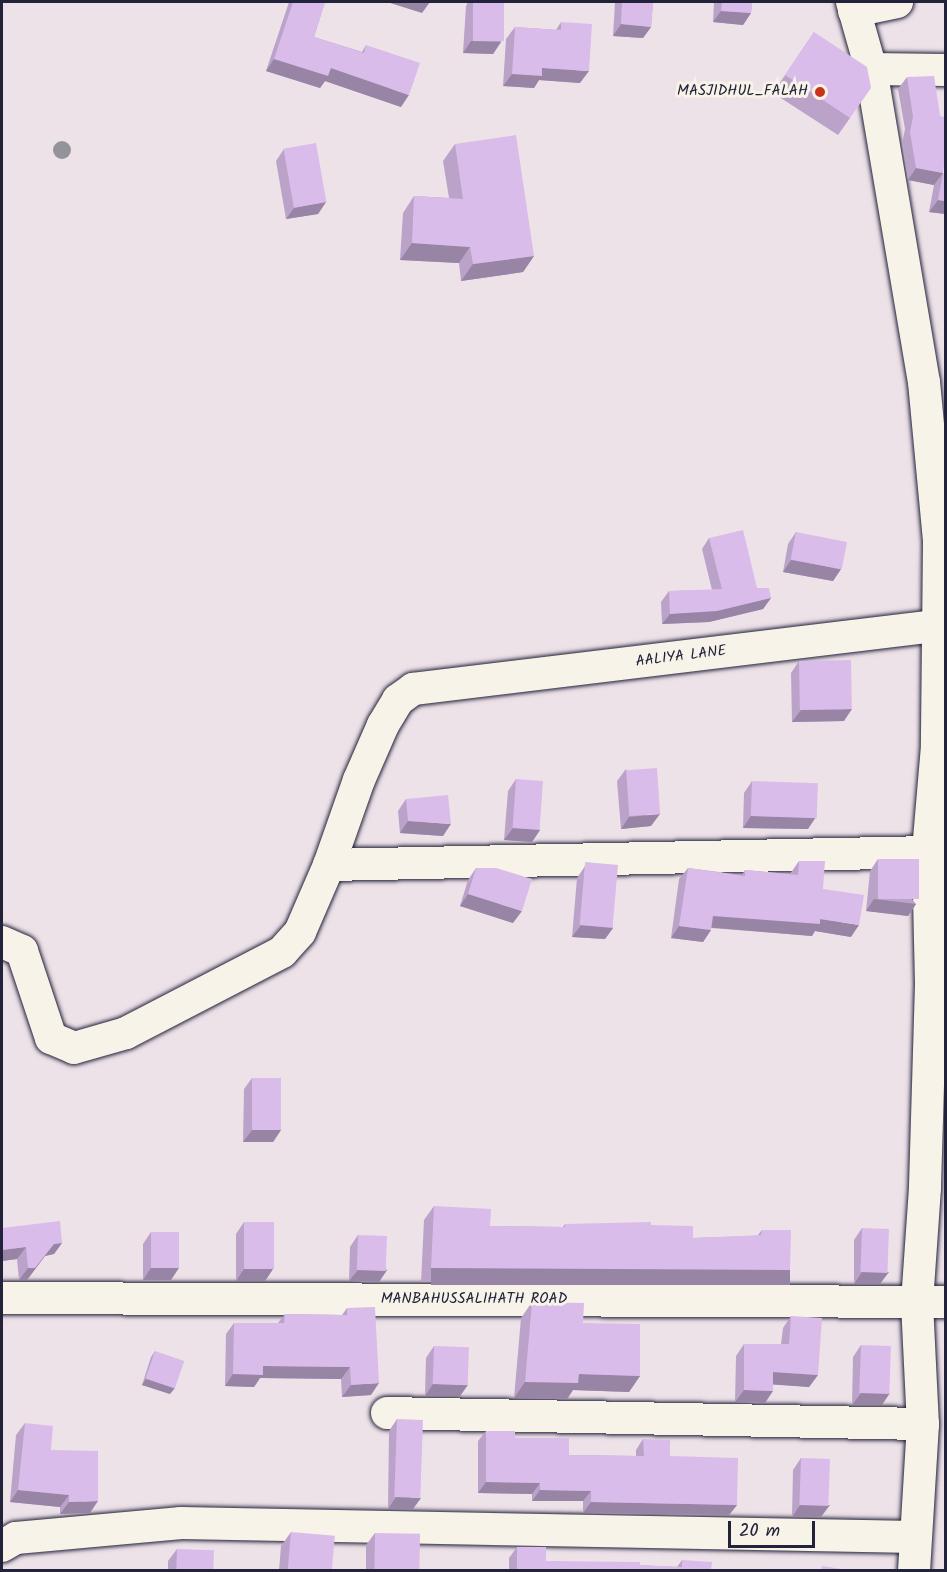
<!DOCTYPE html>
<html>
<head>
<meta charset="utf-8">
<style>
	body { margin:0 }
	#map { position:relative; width:947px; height:1572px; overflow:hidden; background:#eee2e9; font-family:Kalam,sans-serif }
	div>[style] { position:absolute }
	.roads { filter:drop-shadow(0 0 2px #22223b) drop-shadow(0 0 2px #22223b) }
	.minor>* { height:32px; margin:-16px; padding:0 16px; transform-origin:16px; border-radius:16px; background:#f7f3e8 }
	.trees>* { width:18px; height:18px; margin:-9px; border-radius:50%; background:#929499 }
	.wall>* { inset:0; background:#bba2c9 }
	.shaded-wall>* { inset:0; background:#9884a4; transform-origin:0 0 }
	.building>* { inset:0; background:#d9bcea; transform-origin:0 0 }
	.dots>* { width:16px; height:16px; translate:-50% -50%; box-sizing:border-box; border:3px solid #f7f3e8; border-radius:50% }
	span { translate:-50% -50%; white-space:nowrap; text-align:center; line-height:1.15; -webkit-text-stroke:6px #f7f3e8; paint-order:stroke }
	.poi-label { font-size:15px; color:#22223b }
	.right { translate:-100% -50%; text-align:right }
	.street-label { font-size:15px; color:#22223b }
	.frame { position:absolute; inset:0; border:3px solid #22223b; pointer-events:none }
	.scale { position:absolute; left:728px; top:1521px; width:87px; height:27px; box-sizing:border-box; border:3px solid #22223b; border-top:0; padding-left:8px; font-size:18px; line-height:21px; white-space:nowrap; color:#22223b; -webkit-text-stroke:4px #f7f3e8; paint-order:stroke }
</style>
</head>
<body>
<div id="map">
	<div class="roads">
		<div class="minor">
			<i style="left:852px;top:2px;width:70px;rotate:74.2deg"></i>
			<i style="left:871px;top:69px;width:317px;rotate:80.4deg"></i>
			<i style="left:924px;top:382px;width:161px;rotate:84.6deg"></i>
			<i style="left:939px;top:542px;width:204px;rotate:90.6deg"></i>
			<i style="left:937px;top:746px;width:106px;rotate:94.9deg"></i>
			<i style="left:928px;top:852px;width:132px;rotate:88.7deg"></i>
			<i style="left:931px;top:984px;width:204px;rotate:91.7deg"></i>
			<i style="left:925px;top:1188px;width:115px;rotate:94deg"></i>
			<i style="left:917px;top:1303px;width:121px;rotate:87.2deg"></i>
			<i style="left:923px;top:1424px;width:146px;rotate:93.5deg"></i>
			<i style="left:854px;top:11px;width:44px;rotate:-11.8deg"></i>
			<i style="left:871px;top:69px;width:75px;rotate:0.8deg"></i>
			<i style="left:329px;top:865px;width:599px;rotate:-1.24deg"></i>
			<i style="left:2px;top:942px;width:22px;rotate:24deg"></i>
			<i style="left:22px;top:951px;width:92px;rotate:71.6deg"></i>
			<i style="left:51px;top:1038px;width:25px;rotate:23deg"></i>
			<i style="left:74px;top:1048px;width:54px;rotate:-16.1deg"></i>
			<i style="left:126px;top:1033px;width:176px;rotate:-27.4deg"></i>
			<i style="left:282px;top:952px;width:27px;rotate:-48deg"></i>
			<i style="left:300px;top:932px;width:73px;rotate:-66.6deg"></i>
			<i style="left:329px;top:865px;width:90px;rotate:-70.6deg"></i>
			<i style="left:359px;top:780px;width:60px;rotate:-66.4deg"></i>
			<i style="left:383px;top:725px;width:29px;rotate:-59deg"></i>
			<i style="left:398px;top:700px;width:19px;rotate:-36deg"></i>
			<i style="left:413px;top:689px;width:527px;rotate:-6.87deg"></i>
			<i style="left:936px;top:626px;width:13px;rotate:39deg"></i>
			<i style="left:2px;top:1298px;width:944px;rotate:0.24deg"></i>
			<i style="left:387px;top:1413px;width:536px;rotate:1.18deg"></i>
			<i style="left:2px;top:1546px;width:16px;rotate:-30deg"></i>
			<i style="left:16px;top:1538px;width:166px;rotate:-5.2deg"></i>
			<i style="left:181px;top:1523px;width:735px;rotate:1.09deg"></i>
		</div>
	</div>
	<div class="trees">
		<i style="left:62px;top:150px"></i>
	</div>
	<div class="wall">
		<i style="clip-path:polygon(289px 2px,325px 2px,314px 37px,362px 52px,366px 45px,401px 107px,325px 81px,320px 88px,266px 71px)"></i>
		<i style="clip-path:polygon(468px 2px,504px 2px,501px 42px,493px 54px,463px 53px,466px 6px)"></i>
		<i style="clip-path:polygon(615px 2px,653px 2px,651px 27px,643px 38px,613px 36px)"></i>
		<i style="clip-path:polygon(714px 2px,752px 2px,751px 13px,743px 25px,713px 22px)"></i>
		<i style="clip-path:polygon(561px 22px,580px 83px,539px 80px,534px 88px,503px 86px,506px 39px,515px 27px,556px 30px)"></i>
		<i style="clip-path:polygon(814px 32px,850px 118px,838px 135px,773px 93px)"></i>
		<i style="clip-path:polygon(907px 77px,943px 173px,945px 214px,929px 212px,934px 185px,908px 180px,902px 144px,905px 129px,898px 89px)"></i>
		<i style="clip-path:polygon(455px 144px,534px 256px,523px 272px,461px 281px,459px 263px,400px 260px,403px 213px,414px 196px,449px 198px,443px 161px)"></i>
		<i style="clip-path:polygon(284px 149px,326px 202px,318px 214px,286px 219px,276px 161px)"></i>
		<i style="clip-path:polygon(796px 532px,841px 569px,833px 581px,783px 572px,788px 544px)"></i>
		<i style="clip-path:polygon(709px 538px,757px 588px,771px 598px,763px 609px,709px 622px,662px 624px,661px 602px,669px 591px,712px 590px,702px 549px)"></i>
		<i style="clip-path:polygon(799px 661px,844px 721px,792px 722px,791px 673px)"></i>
		<i style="clip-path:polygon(626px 769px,651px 826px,621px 829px,617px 781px)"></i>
		<i style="clip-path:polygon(516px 779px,540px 830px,532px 842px,504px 840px,508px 791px)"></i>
		<i style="clip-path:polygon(752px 781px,808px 829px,743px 828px,744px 793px)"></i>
		<i style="clip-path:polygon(406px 799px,443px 836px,400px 833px,398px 811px)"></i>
		<i style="clip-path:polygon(878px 859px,916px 904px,908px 916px,866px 911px,870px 871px)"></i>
		<i style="clip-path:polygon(799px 861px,823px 889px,851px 937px,815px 931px,812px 936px,711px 928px,711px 930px,703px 942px,671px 938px,679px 879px,688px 868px,742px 875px,745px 870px,790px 874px)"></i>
		<i style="clip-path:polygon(585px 866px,613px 928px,605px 939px,572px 937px,577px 878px)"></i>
		<i style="clip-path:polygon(476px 868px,513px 923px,460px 906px,468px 880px)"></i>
		<i style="clip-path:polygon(252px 1078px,281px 1130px,273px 1142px,243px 1142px,244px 1089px)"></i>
		<i style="clip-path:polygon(434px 1206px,490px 1226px,563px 1227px,565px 1224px,651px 1225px,693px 1238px,757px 1236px,762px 1230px,790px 1270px,781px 1283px,421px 1282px,424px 1220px)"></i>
		<i style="clip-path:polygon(244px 1222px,273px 1269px,265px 1281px,236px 1281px,236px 1234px)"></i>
		<i style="clip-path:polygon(2px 1228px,62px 1243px,54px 1254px,45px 1256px,27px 1280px,19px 1280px,17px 1259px,2px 1261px)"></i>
		<i style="clip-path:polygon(862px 1228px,880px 1284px,854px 1284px,854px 1240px)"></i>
		<i style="clip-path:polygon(151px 1232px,171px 1280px,143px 1280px,143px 1244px)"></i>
		<i style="clip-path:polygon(358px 1235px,387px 1270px,379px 1282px,349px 1281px,350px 1247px)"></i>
		<i style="clip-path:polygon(532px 1302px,583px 1323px,640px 1376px,629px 1392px,573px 1390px,567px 1399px,514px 1398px,521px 1318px)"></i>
		<i style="clip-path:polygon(347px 1308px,371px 1395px,342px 1397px,341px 1379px,260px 1378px,254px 1387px,225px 1386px,226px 1334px,234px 1323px,278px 1323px,285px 1314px,342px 1315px)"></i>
		<i style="clip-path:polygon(791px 1316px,818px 1375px,809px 1387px,773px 1384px,765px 1403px,735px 1402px,736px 1356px,744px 1344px,781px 1344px,783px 1328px)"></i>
		<i style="clip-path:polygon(861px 1345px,882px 1405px,852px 1405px,853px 1357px)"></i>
		<i style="clip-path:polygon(434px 1346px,460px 1396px,425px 1396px,426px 1358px)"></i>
		<i style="clip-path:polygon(155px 1351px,170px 1394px,142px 1385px,151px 1357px)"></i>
		<i style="clip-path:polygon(397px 1419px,413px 1509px,388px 1509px,389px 1431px)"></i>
		<i style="clip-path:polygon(25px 1423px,90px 1513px,60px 1514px,60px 1507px,10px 1502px,16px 1435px)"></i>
		<i style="clip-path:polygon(486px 1431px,515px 1438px,569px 1455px,636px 1456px,636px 1450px,643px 1439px,670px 1456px,737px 1505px,729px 1515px,583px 1513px,583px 1501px,532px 1501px,532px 1494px,478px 1493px,478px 1441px)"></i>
		<i style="clip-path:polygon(801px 1458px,821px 1517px,792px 1517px,793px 1470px)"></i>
		<i style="clip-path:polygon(291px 1532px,331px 1570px,279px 1570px,281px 1546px)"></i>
		<i style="clip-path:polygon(375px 1533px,420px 1570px,366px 1570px,366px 1545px)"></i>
		<i style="clip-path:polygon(517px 1547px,546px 1561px,677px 1567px,682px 1560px,711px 1570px,718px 1570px,509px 1570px,509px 1558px)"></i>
		<i style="clip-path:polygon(177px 1549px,214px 1570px,168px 1570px,168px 1561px)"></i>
	</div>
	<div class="shaded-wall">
		<i style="clip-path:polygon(387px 2px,430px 2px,422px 13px)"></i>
		<i style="clip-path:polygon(721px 11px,751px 13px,743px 25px,713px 22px)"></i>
		<i style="clip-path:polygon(621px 24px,651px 27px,643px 38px,613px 36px)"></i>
		<i style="clip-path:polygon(471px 41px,501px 42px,493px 54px,463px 53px)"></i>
		<i style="clip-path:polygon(274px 59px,331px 68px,409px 95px,401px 107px,325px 81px,320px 88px,266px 71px)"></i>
		<i style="clip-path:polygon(542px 68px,589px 71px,580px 83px,539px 80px,534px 88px,503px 86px,512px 74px)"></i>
		<i style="clip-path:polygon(916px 168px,943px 173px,934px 185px,908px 180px)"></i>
		<i style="clip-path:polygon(938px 200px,945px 201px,945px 214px,929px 212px)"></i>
		<i style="clip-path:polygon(326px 202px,318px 214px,286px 219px,294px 208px)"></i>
		<i style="clip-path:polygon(412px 243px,470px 247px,459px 263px,400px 260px)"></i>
		<i style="clip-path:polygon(534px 256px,523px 272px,461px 281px,473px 264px)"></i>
		<i style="clip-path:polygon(791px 560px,841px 569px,833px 581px,783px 572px)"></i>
		<i style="clip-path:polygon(771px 598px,763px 609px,709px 622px,662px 624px,670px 614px)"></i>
		<i style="clip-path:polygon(852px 709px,844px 721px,792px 722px,801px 710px)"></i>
		<i style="clip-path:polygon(660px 814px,651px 826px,621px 829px,629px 817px)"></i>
		<i style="clip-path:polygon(751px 816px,816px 817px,808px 829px,743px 828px)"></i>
		<i style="clip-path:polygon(408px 821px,451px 824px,443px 836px,400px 833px)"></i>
		<i style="clip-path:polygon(513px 828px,540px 830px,532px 842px,504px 840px)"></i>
		<i style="clip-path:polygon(468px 894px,522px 911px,513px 923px,460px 906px)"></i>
		<i style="clip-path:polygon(874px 899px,916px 904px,908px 916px,866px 911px)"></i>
		<i style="clip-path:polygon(713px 916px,820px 919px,859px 925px,851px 937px,815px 931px,812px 936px,705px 927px)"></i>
		<i style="clip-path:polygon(581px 925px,613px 928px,605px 939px,572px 937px)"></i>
		<i style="clip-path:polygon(679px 926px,711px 930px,703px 942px,671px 938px)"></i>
		<i style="clip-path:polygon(252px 1130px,281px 1130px,273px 1142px,243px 1142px)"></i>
		<i style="clip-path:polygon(62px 1243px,54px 1254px,45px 1256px,27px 1280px,19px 1280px,28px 1268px,54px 1244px)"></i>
		<i style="clip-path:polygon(26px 1247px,17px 1259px,2px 1261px,2px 1250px)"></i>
		<i style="clip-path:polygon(151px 1268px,179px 1268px,171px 1280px,143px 1280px)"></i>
		<i style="left:431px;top:1268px;width:359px;height:17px"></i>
		<i style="clip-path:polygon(244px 1269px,273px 1269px,265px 1281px,236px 1281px)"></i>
		<i style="clip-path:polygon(358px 1270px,387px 1270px,379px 1282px,349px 1281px)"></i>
		<i style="clip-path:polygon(862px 1272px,889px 1272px,880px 1284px,854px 1284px)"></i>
		<i style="clip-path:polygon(263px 1366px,350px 1367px,341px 1379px,260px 1378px,254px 1387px,225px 1386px,233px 1374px)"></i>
		<i style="clip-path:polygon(773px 1372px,818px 1375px,809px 1387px,765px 1384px)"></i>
		<i style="clip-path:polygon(579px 1374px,640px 1376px,629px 1392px,573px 1390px,567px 1399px,514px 1398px,525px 1382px)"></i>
		<i style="clip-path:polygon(146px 1379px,175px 1388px,170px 1394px,142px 1385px)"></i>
		<i style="clip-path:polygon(379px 1383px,371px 1395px,342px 1397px,351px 1385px)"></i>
		<i style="clip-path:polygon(433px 1384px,468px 1385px,460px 1396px,425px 1396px)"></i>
		<i style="clip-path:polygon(744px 1390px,773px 1391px,765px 1403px,735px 1402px)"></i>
		<i style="clip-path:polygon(861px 1393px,890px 1393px,882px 1405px,852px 1405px)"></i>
		<i style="clip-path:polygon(486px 1482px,540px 1483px,532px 1494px,478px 1493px)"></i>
		<i style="clip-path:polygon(18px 1490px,69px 1495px,60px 1507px,10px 1502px)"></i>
		<i style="clip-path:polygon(540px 1490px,591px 1491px,583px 1501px,532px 1501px)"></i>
		<i style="clip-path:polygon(396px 1497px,421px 1498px,413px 1509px,388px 1509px)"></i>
		<i style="clip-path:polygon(98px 1501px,90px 1513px,60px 1514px,69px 1502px)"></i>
		<i style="clip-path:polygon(591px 1502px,737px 1505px,729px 1515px,583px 1513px)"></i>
		<i style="clip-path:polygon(800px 1505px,830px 1505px,821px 1517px,792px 1517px)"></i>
	</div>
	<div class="building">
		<i style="clip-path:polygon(293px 2px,325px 2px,314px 37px,364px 53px,366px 45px,420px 63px,409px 95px,331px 68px,328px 76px,274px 59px)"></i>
		<i style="left:473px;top:2px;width:31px;height:39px"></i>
		<i style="clip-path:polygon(622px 2px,653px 2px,651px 27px,621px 24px)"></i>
		<i style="clip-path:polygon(722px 2px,752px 2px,751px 13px,721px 11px)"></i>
		<i style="clip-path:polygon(561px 22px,592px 24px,589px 71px,542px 68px,542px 76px,512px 74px,515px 27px,561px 30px)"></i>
		<i style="clip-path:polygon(814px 32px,867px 67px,871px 88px,850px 118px,785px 75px)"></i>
		<i style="clip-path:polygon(934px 76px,940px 116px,945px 117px,945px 157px,943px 173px,916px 168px,910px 132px,913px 117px,907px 77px)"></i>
		<i style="clip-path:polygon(516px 135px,534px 256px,473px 264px,470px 247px,412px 243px,414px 196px,463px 199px,455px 144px)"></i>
		<i style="left:316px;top:143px;width:60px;height:33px;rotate:80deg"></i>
		<i style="clip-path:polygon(943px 173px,945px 174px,945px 201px,938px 200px)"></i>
		<i style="clip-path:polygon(743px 530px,757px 588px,769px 588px,771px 598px,717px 611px,670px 614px,669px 591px,722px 589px,709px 538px)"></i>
		<i style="left:796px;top:532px;width:52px;height:28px;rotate:11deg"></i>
		<i style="left:851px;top:660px;width:49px;height:52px;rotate:89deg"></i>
		<i style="left:657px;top:768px;width:46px;height:31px;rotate:86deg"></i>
		<i style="left:516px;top:779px;width:27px;height:49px;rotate:4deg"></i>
		<i style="left:752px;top:781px;width:66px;height:35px;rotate:2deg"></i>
		<i style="clip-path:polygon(448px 795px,451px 824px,408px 821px,406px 799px)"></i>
		<i style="left:878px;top:859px;width:41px;height:40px"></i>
		<i style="clip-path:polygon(799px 861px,825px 861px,823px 889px,864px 895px,859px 925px,820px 919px,820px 924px,713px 916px,711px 930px,679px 926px,688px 868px,745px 876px,745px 870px,798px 875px)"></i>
		<i style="left:618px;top:865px;width:63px;height:33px;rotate:95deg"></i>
		<i style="clip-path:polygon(476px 868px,496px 868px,532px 879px,522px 911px,468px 894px)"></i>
		<i style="left:252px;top:1078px;width:29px;height:52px"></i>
		<i style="clip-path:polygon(434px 1206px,491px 1209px,490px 1226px,565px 1227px,565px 1224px,651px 1222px,651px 1225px,693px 1226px,693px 1238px,761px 1235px,762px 1230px,791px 1230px,790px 1270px,431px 1268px)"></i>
		<i style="clip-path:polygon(60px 1221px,62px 1243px,54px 1244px,35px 1268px,28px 1268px,26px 1247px,2px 1250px,2px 1228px)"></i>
		<i style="left:244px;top:1222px;width:30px;height:47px"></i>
		<i style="left:862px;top:1228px;width:27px;height:44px;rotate:2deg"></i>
		<i style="left:151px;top:1232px;width:28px;height:36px"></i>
		<i style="left:358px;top:1235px;width:29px;height:35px;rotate:2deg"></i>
		<i style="clip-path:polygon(532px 1302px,584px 1303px,583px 1323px,640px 1324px,640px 1376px,579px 1374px,578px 1383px,525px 1382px)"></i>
		<i style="clip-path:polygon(375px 1307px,379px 1383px,351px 1385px,350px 1367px,263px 1366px,263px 1375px,233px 1374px,234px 1323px,284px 1323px,285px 1314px,347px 1315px,347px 1308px)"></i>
		<i style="clip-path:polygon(791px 1316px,822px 1318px,818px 1375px,773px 1372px,773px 1391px,744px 1390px,744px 1344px,789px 1344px)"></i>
		<i style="left:861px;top:1345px;width:30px;height:48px;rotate:2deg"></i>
		<i style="left:434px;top:1346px;width:35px;height:38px;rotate:2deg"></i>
		<i style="left:155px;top:1351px;width:31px;height:29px;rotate:19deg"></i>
		<i style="left:397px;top:1419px;width:26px;height:78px;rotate:2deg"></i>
		<i style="clip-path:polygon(25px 1423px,53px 1426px,51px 1450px,98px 1451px,98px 1501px,69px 1502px,69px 1495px,18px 1490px)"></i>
		<i style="clip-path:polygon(486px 1431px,515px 1431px,515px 1438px,569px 1438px,569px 1455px,644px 1456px,643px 1439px,670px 1440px,670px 1456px,738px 1458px,737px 1505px,591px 1502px,591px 1491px,540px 1490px,540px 1483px,486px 1482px)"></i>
		<i style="left:801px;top:1458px;width:29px;height:47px;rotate:2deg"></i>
		<i style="left:291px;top:1532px;width:44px;height:38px;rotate:5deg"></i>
		<i style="left:375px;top:1533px;width:45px;height:37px;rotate:1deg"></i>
		<i style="clip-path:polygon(517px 1547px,546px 1547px,546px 1561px,640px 1562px,640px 1565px,682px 1567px,682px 1560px,712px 1562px,711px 1570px,718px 1570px,517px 1570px)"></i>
		<i style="left:177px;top:1549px;width:37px;height:21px;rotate:2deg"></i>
		<i style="clip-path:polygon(822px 1566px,848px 1570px,821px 1570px)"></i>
	</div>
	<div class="dots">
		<i style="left:820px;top:92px;background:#c8321e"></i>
	</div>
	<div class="poi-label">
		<span class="right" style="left:808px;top:92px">MASJIDHUL_FALAH</span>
	</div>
	<div class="street-label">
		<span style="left:681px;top:657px;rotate:-7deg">AALIYA LANE</span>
		<span style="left:474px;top:1300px">MANBAHUSSALIHATH ROAD</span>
	</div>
	<div class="frame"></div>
	<div class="scale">20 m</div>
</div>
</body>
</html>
